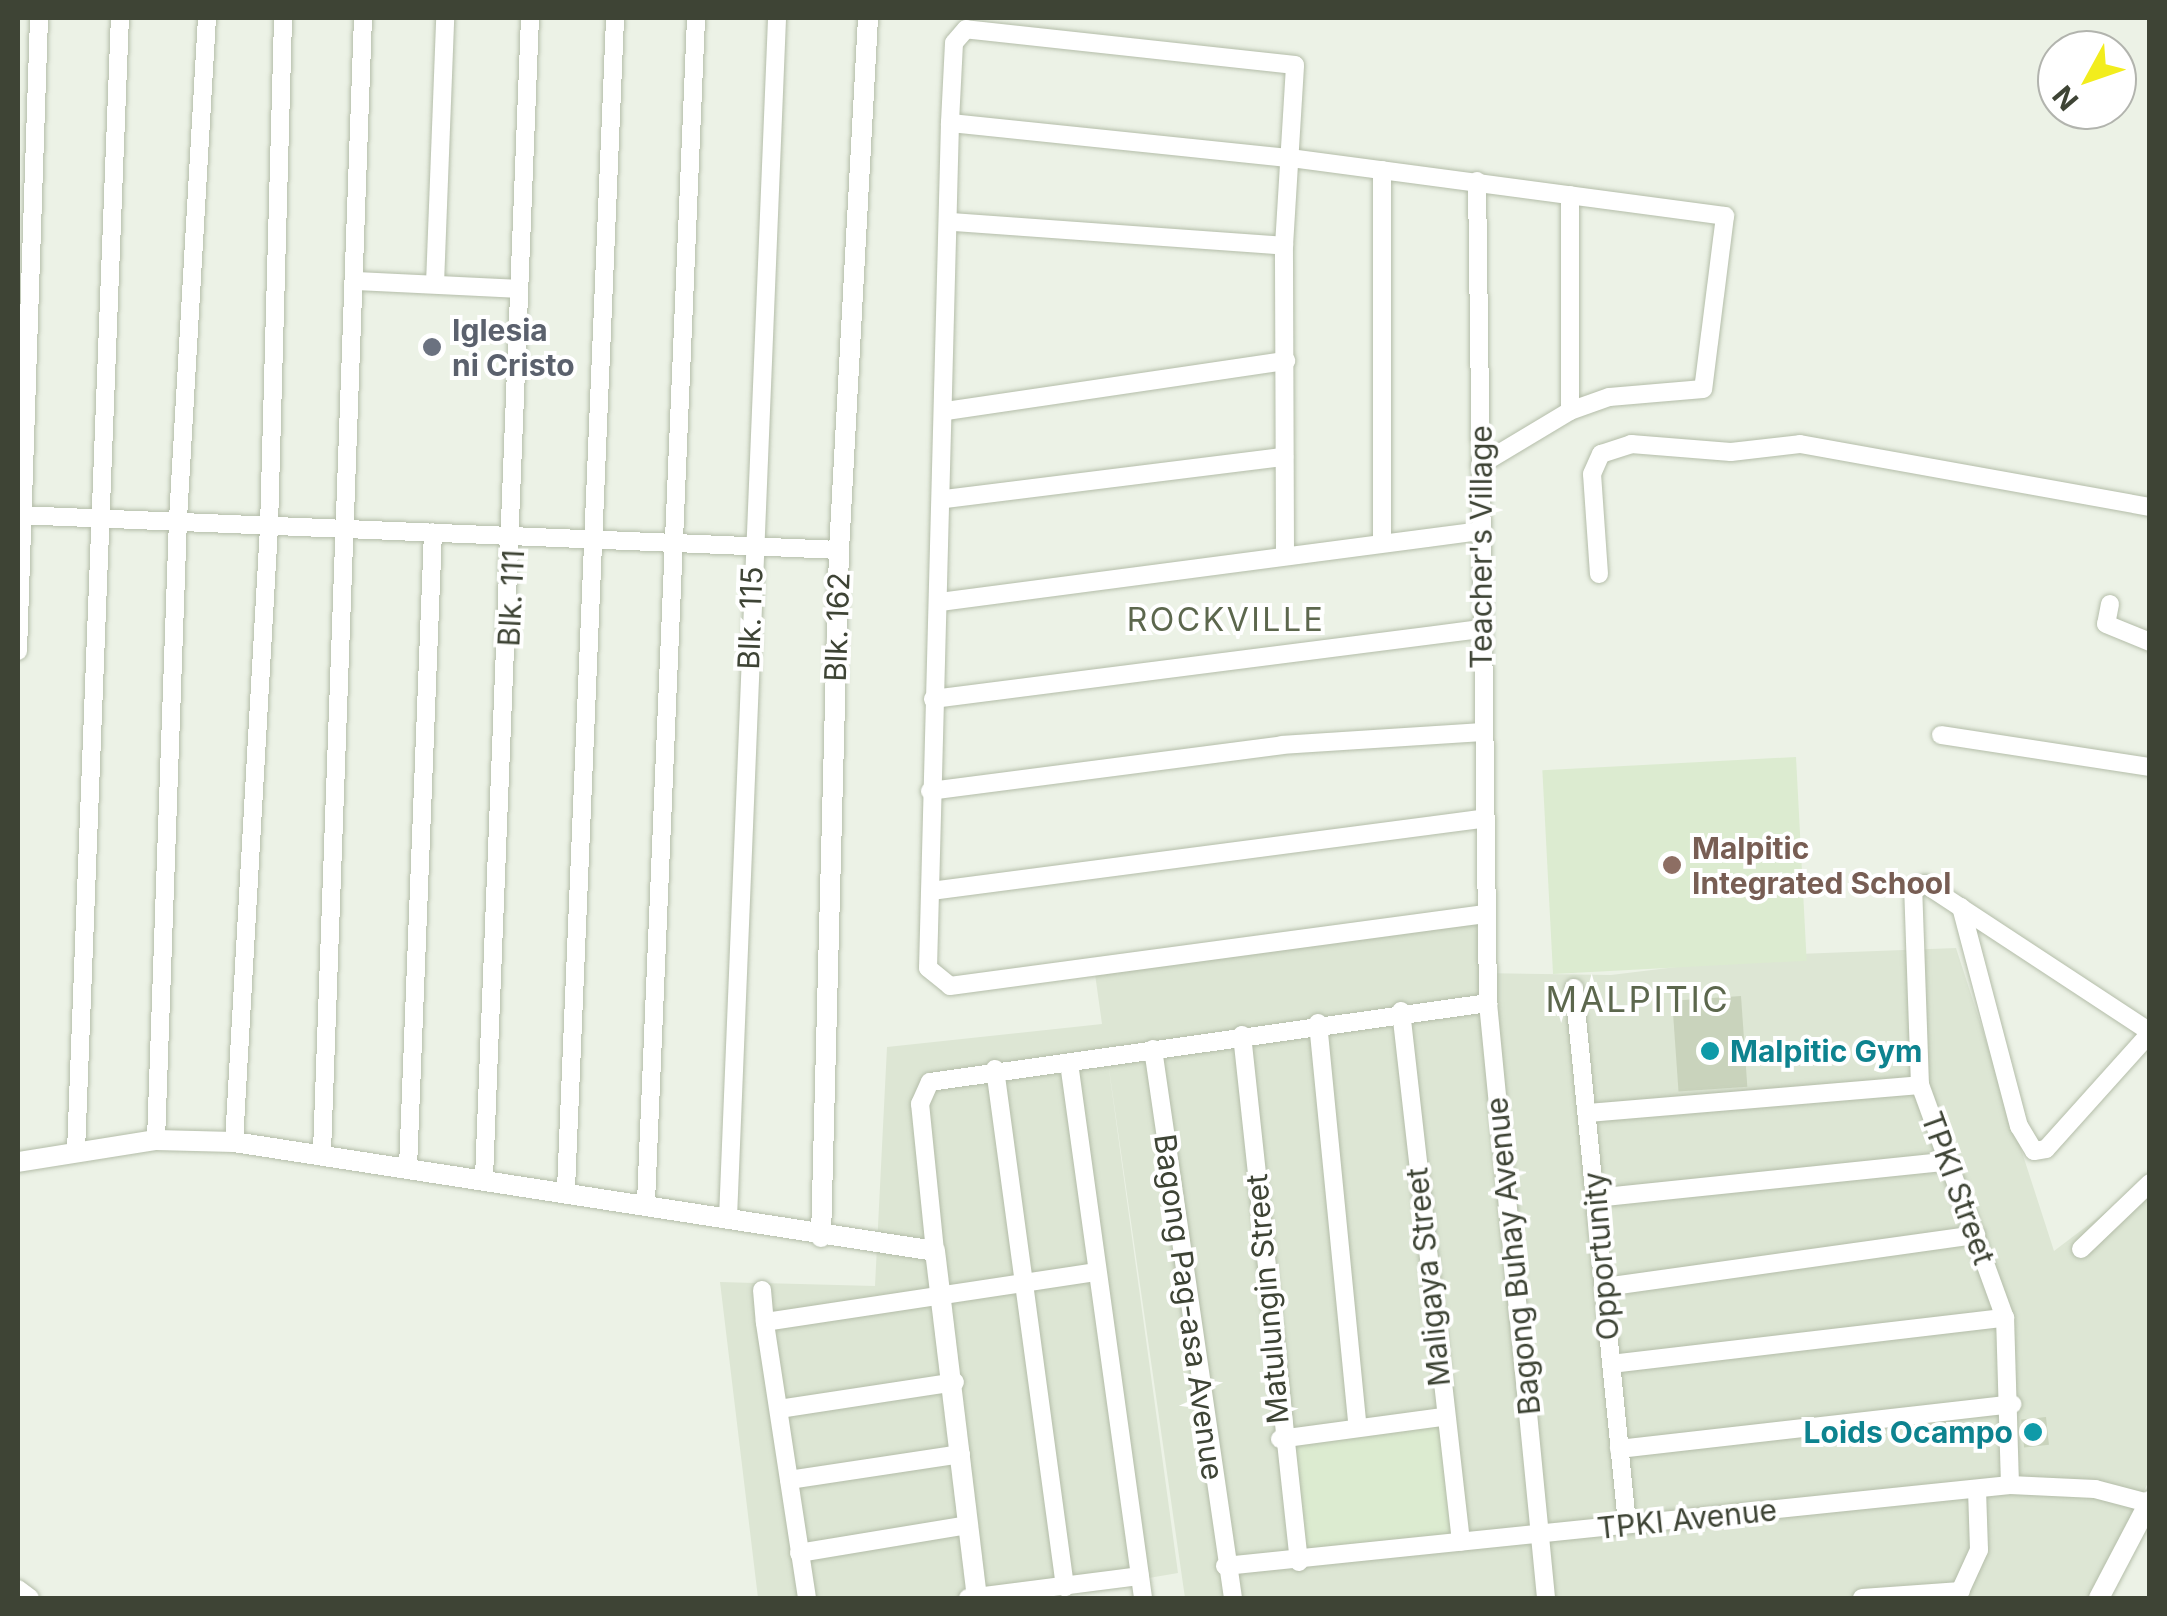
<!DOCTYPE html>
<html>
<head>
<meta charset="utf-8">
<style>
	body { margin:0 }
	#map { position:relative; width:2167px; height:1616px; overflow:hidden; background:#ecf2e6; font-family:Inter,sans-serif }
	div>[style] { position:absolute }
	.residential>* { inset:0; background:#dde6d4 }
	.education>* { inset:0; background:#dcebd0; transform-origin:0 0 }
	.building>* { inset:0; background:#c9d3bc; transform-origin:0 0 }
	.roads { filter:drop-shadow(0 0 2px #b4bda9) drop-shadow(0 0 2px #b4bda9) }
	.minor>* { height:18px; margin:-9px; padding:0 9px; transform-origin:9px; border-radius:9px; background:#fff }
	.tertiary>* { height:20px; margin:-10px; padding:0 10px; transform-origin:10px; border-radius:10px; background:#fff }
	.dots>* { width:28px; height:28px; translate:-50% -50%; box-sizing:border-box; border:5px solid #fff; border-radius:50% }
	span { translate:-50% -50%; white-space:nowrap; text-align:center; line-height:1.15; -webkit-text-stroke:8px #fff; paint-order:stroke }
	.worship-label { font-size:30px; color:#5b616d; font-weight:700 }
	.left { translate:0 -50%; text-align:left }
	.street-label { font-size:30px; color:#3e4435 }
	.education-label { font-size:30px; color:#785e54; font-weight:700 }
	.culture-label { font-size:30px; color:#0d838f; font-weight:700 }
	.right { translate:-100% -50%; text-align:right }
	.neighbourhood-label { font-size:32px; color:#5c674d; letter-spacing:2.5px }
	.quarter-label { font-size:35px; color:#5c674d; letter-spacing:2.5px }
	.frame { position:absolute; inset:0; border:20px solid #3e4435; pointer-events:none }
	.north { position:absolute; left:2037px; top:30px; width:100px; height:100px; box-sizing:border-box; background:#fff; border:2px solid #b2b4ae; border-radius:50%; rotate:230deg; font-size:28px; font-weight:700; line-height:40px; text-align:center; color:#3e4435 }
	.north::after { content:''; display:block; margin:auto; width:35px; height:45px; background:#f2ed1d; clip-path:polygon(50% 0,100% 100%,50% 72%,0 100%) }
</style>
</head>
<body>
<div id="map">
	<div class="residential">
		<i style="clip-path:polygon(1477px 921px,1481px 973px,1611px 975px,1774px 955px,1956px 948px,2054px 1251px,2149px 1179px,2149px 1481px,2088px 1598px,1185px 1598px,1107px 1055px,1178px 1573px,1032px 1598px,758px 1598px,720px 1282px,875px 1286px,887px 1047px,1102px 1024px,1095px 974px)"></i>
	</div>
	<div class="education">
		<i style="left:1796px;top:757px;width:204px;height:254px;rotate:87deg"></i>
		<i style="left:1440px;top:1423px;width:115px;height:149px;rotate:82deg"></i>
	</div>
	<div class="building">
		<i style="left:1741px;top:996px;width:91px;height:69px;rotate:86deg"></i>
		<i style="left:2046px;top:1417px;width:28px;height:25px;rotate:84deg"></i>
	</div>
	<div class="roads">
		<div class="minor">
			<i style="left:950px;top:123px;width:343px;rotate:5.9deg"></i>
			<i style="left:1291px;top:158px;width:438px;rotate:7.6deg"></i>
			<i style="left:1725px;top:216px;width:174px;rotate:97.2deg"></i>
			<i style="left:1703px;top:389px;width:94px;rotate:175.1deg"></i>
			<i style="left:1609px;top:397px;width:41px;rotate:160.3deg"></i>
			<i style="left:1570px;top:411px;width:105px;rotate:149deg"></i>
			<i style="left:1382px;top:170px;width:370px;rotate:90deg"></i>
			<i style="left:1477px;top:181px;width:822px;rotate:89.23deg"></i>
			<i style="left:1488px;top:1003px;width:598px;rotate:84.43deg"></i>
			<i style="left:953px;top:222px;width:332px;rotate:4.1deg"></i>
			<i style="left:355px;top:281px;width:162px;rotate:2.8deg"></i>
			<i style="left:435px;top:284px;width:266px;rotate:-87.8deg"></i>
			<i style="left:946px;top:411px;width:344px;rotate:-8.4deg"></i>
			<i style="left:1570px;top:411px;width:216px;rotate:-90deg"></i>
			<i style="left:945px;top:499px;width:342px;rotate:-7.1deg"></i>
			<i style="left:18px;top:515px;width:822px;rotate:2.44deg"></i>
			<i style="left:1285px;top:550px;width:304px;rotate:-90.2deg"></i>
			<i style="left:1284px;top:246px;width:181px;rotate:-86.5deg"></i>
			<i style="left:1295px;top:65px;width:331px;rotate:-173.8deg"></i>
			<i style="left:966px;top:29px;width:18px;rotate:131deg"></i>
			<i style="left:954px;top:43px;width:80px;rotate:92.9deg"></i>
			<i style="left:950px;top:123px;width:845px;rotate:91.49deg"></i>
			<i style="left:928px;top:968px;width:28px;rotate:39deg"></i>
			<i style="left:950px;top:986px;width:540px;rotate:-7.66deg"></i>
			<i style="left:1599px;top:574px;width:100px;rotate:-94deg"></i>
			<i style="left:1592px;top:474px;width:22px;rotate:-66deg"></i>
			<i style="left:1601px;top:454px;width:32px;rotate:-18deg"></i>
			<i style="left:1631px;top:444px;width:100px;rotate:4.6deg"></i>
			<i style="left:1731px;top:452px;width:69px;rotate:-6.6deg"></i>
			<i style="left:1800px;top:444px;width:356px;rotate:10.2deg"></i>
			<i style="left:940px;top:602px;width:546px;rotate:-7.48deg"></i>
			<i style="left:2110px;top:604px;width:20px;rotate:101deg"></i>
			<i style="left:2106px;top:624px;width:48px;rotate:22.2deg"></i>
			<i style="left:18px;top:651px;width:633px;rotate:-88.1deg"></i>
			<i style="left:933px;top:699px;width:552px;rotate:-7.28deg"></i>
			<i style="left:1941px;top:735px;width:211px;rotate:8.7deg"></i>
			<i style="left:930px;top:791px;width:355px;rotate:-7.4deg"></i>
			<i style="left:1282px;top:745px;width:200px;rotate:-3.7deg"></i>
			<i style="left:931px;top:891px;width:554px;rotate:-7.47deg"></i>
			<i style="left:1961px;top:907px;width:227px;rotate:75.2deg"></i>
			<i style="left:2019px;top:1126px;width:29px;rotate:59deg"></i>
			<i style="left:2034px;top:1151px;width:12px;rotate:-9deg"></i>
			<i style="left:2046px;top:1149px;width:156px;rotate:-48.1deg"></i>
			<i style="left:1574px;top:988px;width:539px;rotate:84.35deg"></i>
			<i style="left:1401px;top:1011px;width:534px;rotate:83.55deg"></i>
			<i style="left:1318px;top:1023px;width:407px;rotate:84.4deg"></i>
			<i style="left:1242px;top:1035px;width:530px;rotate:83.83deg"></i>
			<i style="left:1153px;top:1049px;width:555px;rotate:81.71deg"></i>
			<i style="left:1069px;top:1063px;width:540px;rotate:82.12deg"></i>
			<i style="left:995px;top:1069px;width:523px;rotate:82.3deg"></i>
			<i style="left:1588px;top:1113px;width:333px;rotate:-4.8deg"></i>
			<i style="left:156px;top:1140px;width:621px;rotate:-87.97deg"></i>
			<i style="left:178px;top:519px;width:502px;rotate:-86.69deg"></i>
			<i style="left:234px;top:1142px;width:616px;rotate:-86.74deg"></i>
			<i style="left:269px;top:527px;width:509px;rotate:-88.42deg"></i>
			<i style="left:76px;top:1151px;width:1134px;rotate:-87.78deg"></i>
			<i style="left:322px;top:1152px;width:1135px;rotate:-87.93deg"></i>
			<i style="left:408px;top:1168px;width:636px;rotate:-87.75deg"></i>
			<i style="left:484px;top:1178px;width:1161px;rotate:-87.73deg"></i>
			<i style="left:566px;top:1189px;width:1172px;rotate:-87.6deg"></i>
			<i style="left:1595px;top:1198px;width:352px;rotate:-5.9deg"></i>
			<i style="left:646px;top:1202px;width:1185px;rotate:-87.58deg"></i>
			<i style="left:728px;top:1218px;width:1201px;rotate:-87.66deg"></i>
			<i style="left:2081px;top:1249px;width:95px;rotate:-43.7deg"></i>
			<i style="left:935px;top:1251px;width:148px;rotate:-95.8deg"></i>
			<i style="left:920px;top:1104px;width:24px;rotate:-66deg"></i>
			<i style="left:930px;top:1082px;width:564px;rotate:-8.06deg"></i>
			<i style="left:1605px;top:1287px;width:375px;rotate:-8deg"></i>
			<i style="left:762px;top:1290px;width:32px;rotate:85deg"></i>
			<i style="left:1611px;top:1364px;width:397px;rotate:-6.7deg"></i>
			<i style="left:779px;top:1409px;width:178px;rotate:-8.7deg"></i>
			<i style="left:1280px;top:1439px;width:163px;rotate:-7.7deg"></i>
			<i style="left:1619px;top:1449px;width:396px;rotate:-6.5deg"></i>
			<i style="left:789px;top:1480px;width:174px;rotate:-8.6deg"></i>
			<i style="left:2010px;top:1485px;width:167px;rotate:-91.7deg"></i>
			<i style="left:2005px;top:1318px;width:248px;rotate:-110deg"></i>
			<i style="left:1920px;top:1085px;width:196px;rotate:-92deg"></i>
			<i style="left:1913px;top:889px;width:13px;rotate:-23deg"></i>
			<i style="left:1925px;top:884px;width:269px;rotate:33.3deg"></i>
			<i style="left:799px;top:1553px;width:172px;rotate:-9.4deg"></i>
			<i style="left:1225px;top:1566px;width:789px;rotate:-5.89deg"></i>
			<i style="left:2010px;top:1485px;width:85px;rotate:2.7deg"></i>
			<i style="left:2095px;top:1489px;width:55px;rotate:14.8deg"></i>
			<i style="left:18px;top:1589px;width:15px;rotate:37deg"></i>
			<i style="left:807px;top:1598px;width:279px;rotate:-98.7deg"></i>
			<i style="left:765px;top:1322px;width:335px;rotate:-8.6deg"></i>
			<i style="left:968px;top:1598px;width:173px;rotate:-7.3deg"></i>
			<i style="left:1862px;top:1598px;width:99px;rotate:-4deg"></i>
			<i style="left:1957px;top:1598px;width:53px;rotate:-65.4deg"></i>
			<i style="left:1979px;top:1550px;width:59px;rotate:-91.9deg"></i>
		</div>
		<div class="tertiary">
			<i style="left:18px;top:1162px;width:140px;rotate:-9.1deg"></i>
			<i style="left:156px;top:1140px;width:78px;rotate:1.5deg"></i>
			<i style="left:234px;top:1142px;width:709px;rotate:8.84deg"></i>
			<i style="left:935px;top:1251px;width:350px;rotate:83.1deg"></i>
			<i style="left:821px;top:1237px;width:687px;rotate:-88.5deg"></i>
			<i style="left:839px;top:550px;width:533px;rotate:-86.88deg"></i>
			<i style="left:2099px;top:1598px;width:110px;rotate:-62.3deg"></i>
		</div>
	</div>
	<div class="dots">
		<i style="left:432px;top:347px;background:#6b7280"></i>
		<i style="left:1672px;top:865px;background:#8d6e63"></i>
		<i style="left:1710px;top:1051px;background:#0f9aa8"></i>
		<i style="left:2033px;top:1432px;background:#0f9aa8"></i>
	</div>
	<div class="worship-label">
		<span class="left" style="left:452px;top:347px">Iglesia<br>ni Cristo</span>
	</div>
	<div class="street-label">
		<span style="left:1481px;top:547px;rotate:-90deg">Teacher's Village</span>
		<span style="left:511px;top:598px;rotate:-87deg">Blk. 111</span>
		<span style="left:750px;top:618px;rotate:-88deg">Blk. 115</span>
		<span style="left:837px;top:627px;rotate:-88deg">Blk. 162</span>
		<span style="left:1958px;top:1188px;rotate:70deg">TPKI Street</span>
		<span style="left:1513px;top:1256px;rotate:-96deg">Bagong Buhay Avenue</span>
		<span style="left:1601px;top:1256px;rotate:-95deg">Opportunity</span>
		<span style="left:1428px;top:1277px;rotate:-96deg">Maligaya Street</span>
		<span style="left:1267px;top:1299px;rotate:-95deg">Matulungin Street</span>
		<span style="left:1189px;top:1307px;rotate:82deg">Bagong Pag-asa Avenue</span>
		<span style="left:1687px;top:1519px;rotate:-6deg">TPKI Avenue</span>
	</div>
	<div class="education-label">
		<span class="left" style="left:1692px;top:865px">Malpitic<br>Integrated School</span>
	</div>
	<div class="culture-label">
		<span class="left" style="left:1730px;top:1051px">Malpitic Gym</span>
		<span class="right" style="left:2013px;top:1432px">Loids Ocampo</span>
	</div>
	<div class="neighbourhood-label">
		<span style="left:1226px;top:620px">ROCKVILLE</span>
	</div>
	<div class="quarter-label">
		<span style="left:1638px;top:999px">MALPITIC</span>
	</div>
	<div class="frame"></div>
	<div class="north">N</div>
</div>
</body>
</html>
